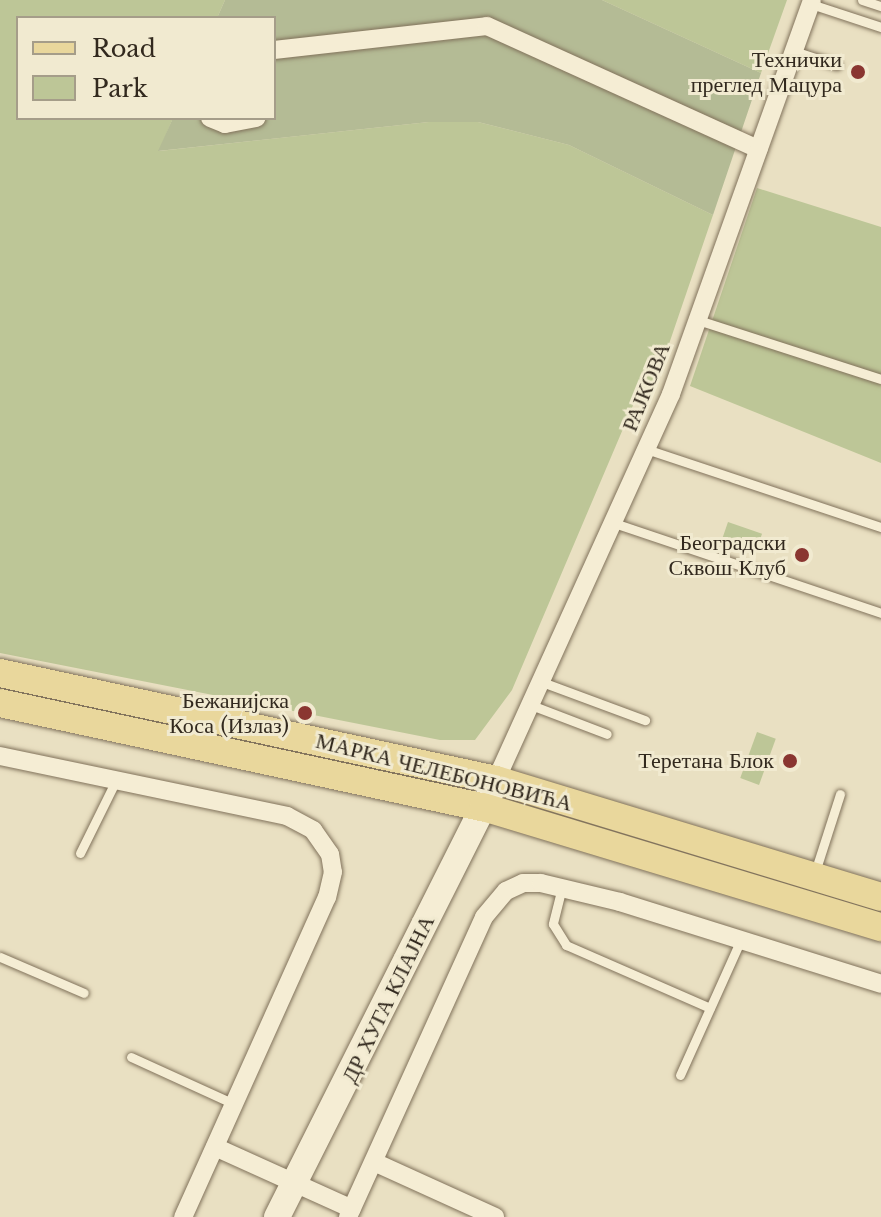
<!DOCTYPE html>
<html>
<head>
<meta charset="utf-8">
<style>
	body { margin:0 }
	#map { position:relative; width:881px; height:1217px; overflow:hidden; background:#e9e0c2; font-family:"Libre Baskerville",serif }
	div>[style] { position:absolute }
	.green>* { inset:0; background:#bdc697; transform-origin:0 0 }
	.cemetery>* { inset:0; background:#b4bb95 }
	.roads { filter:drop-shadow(0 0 2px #81725b) drop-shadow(0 0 2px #81725b) }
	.service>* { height:9px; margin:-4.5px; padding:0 4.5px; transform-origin:4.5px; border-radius:4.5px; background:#f5edd4 }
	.minor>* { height:18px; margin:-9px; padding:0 9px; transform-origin:9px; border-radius:9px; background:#f5edd4 }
	.secondary>* { height:26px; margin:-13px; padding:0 13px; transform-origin:13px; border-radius:13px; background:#f5edd4 }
	.primary>* { height:28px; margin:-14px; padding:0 14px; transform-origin:14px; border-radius:14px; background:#e9d79c }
	.dots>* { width:22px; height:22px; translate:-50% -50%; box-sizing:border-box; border:4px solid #f1ead0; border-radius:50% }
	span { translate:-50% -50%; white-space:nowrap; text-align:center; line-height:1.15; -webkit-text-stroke:6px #f1ead0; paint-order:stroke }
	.poi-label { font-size:22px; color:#32291e }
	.right { translate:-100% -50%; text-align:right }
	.street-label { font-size:22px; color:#32291e }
	.legend { position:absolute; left:16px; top:16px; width:260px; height:104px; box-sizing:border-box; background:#f1ead0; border:2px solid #a59d89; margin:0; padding:10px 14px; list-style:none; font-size:24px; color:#32291e }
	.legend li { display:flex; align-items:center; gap:16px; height:40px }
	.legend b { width:40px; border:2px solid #a59d89 }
</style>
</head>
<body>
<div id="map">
	<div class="green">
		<i style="clip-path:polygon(0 0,225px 0,217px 18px,18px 18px,18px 118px,173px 118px,159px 151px,429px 122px,478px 122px,569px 145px,713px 215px,655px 385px,634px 403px,512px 690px,475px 740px,440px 740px,0 653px)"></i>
		<i style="clip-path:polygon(602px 0,787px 0,761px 73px)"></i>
		<i style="clip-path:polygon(757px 188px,881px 227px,881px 463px,690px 386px)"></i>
		<i style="left:728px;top:522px;width:36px;height:22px;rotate:19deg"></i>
		<i style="left:757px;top:732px;width:20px;height:49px;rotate:20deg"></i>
	</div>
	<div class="cemetery">
		<i style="clip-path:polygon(225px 0,602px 0,761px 73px,713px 215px,569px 145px,478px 122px,429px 122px,158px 151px,173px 118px,274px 118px,274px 18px,217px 18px)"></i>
	</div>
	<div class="roads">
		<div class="service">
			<i style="left:862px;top:0;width:20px;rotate:18deg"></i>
			<i style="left:811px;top:4px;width:74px;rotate:18.2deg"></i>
			<i style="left:794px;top:51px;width:45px;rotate:18deg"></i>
			<i style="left:698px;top:320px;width:192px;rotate:17.9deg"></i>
			<i style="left:646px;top:449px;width:248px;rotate:18.4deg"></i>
			<i style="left:614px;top:523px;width:282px;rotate:18.6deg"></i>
			<i style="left:542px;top:682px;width:110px;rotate:20.3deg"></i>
			<i style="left:531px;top:705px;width:81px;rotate:20.9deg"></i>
			<i style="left:80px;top:853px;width:81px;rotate:-63.7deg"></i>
			<i style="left:814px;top:875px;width:85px;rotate:-72.2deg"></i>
			<i style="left:562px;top:887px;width:38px;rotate:104deg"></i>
			<i style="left:553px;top:924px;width:25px;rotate:58deg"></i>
			<i style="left:566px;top:945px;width:157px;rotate:23.6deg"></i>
			<i style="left:0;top:957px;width:91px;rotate:23.2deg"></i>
			<i style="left:131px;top:1057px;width:113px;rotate:24.5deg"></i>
			<i style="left:680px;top:1075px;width:149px;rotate:-65.8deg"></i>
		</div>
		<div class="minor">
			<i style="left:274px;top:50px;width:214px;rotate:-6.4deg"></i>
			<i style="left:487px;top:26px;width:298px;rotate:24.4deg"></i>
			<i style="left:210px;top:118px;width:16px;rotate:22deg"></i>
			<i style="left:225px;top:124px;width:32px;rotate:-11deg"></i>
			<i style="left:0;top:756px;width:293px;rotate:11.8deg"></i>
			<i style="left:287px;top:816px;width:30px;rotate:28deg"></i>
			<i style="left:313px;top:830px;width:29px;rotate:55deg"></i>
			<i style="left:330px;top:854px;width:18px;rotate:81deg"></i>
			<i style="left:333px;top:872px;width:26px;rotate:103deg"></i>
			<i style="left:327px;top:897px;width:351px;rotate:114.2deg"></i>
			<i style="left:496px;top:780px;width:424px;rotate:-65.6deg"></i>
			<i style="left:671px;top:394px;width:418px;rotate:-70.3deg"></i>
			<i style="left:215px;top:1147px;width:150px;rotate:24.3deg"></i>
			<i style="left:374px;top:1162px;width:133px;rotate:24.4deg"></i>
			<i style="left:348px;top:1217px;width:329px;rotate:-65.6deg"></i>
			<i style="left:484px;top:917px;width:34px;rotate:-50deg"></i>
			<i style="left:506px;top:891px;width:19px;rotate:-25deg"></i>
			<i style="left:523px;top:883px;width:18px"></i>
			<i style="left:541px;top:883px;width:81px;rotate:13.5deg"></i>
			<i style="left:620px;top:902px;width:274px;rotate:17.4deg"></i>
		</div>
		<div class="secondary">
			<i style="left:277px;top:1217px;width:477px;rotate:-63.3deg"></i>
		</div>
		<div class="primary">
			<i style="left:0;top:673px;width:507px;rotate:12.17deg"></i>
			<i style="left:496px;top:780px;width:402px;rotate:16.9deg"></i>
			<i style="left:0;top:703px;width:494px;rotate:12.2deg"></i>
			<i style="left:483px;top:807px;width:416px;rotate:16.8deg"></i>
		</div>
	</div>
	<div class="dots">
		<i style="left:858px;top:72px;background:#8a3631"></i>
		<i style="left:802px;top:555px;background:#8a3631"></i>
		<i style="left:305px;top:713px;background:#8a3631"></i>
		<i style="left:790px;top:761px;background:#8a3631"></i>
	</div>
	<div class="poi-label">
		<span class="right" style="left:842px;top:72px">Технички<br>преглед Мацура</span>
		<span class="right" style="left:786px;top:555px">Београдски<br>Сквош Клуб</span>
		<span class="right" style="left:289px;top:713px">Бежанијска<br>Коса (Излаз)</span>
		<span class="right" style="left:774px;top:761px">Теретана Блок</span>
	</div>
	<div class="street-label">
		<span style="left:646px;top:387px;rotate:-68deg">РАЈКОВА</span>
		<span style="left:444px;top:772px;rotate:14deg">МАРКА ЧЕЛЕБОНОВИЋА</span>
		<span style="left:388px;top:999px;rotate:-64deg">ДР ХУГА КЛАЈНА</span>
	</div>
	<ul class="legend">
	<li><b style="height:10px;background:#e9d79c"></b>Road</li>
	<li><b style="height:22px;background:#bdc697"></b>Park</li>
	</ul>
</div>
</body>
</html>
